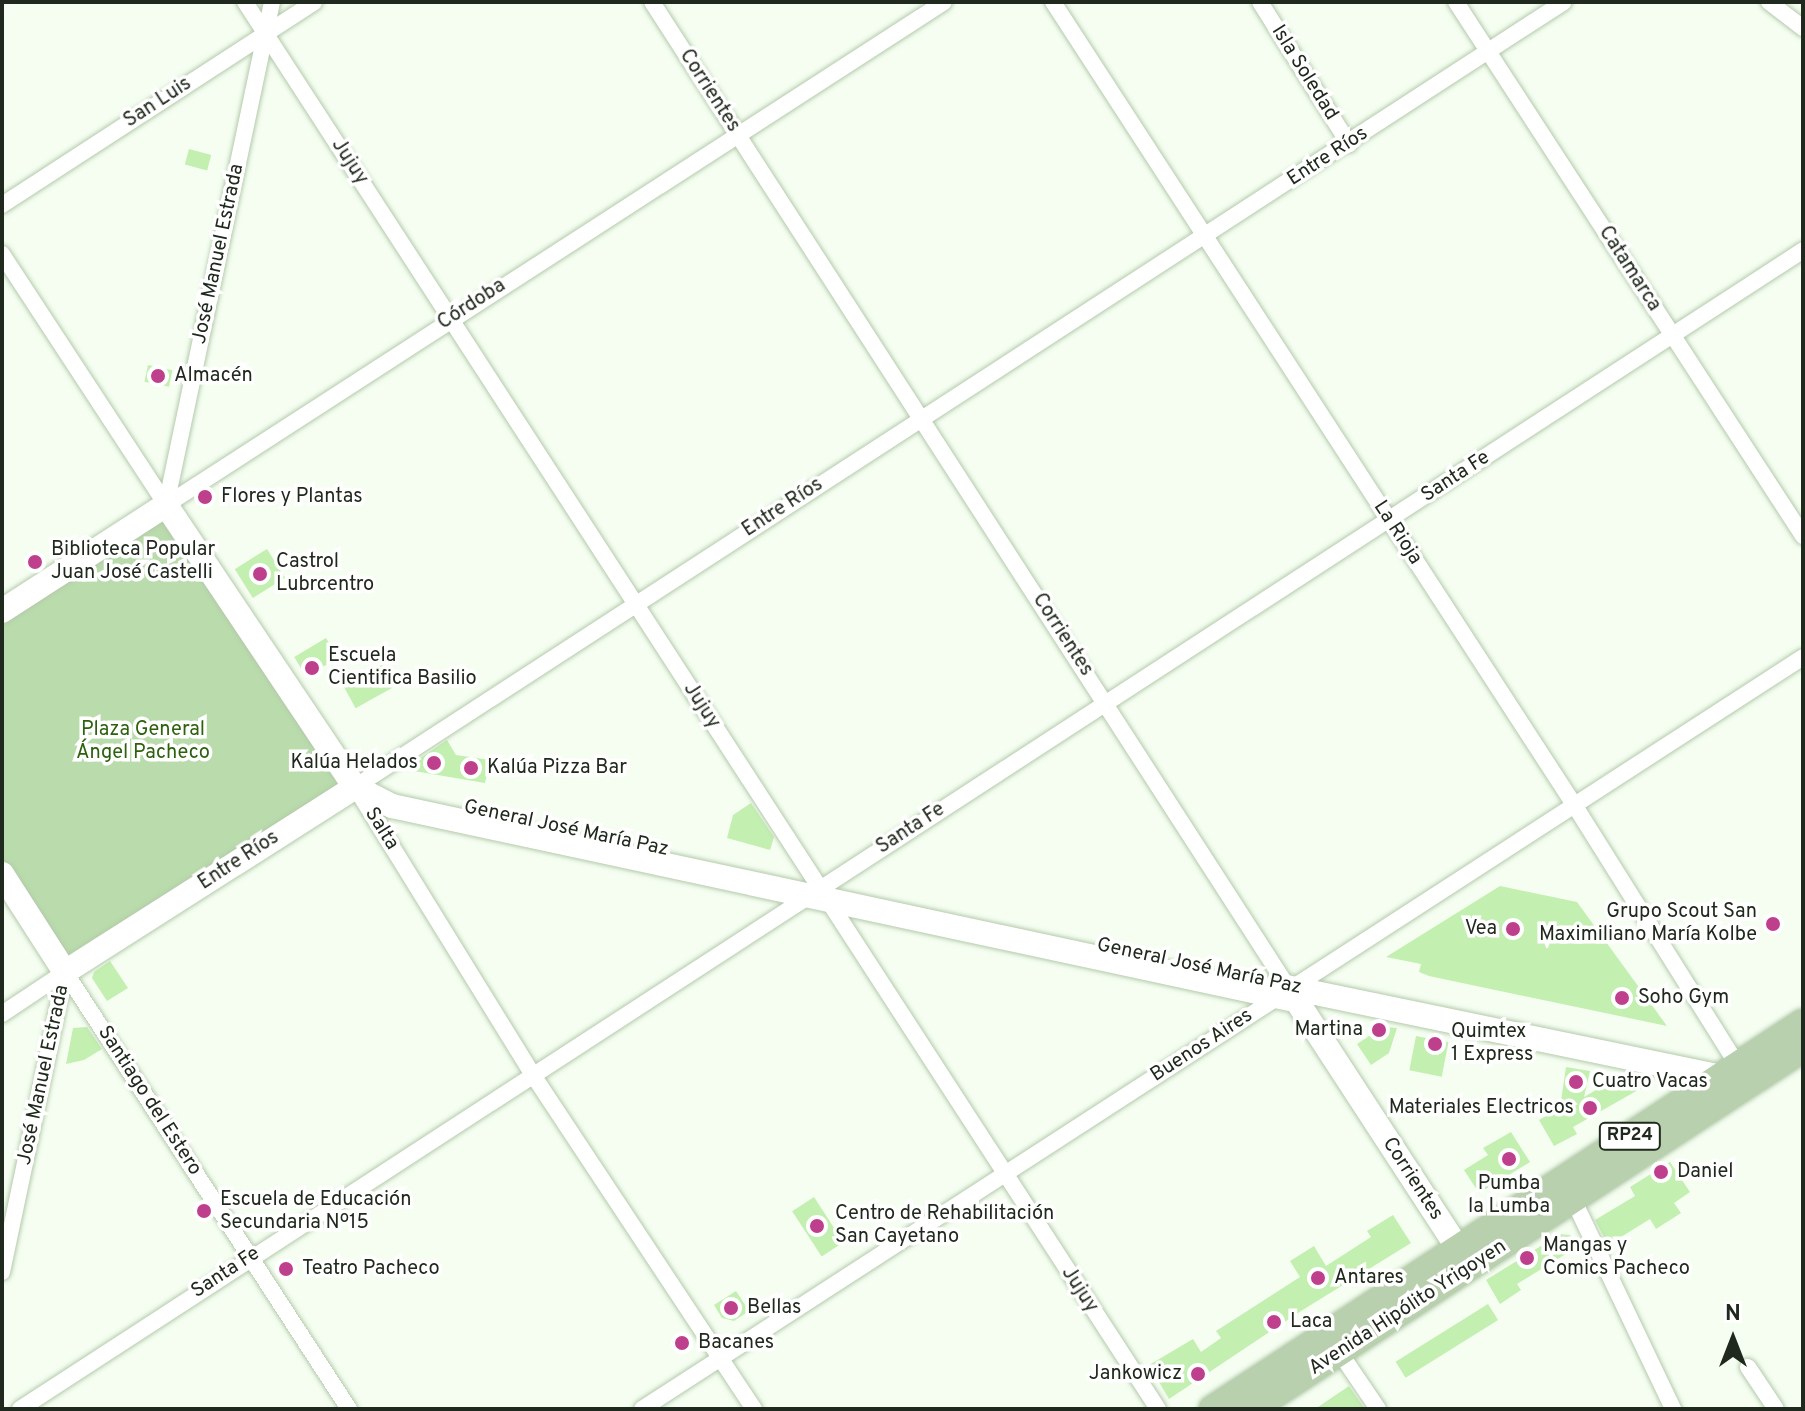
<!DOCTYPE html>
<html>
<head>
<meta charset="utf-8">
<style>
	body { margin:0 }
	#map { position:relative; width:1805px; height:1411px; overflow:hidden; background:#f5fef1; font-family:Overpass,sans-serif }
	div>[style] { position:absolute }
	.green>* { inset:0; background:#badcac }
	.building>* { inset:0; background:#c3efb1; transform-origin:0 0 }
	.roads { filter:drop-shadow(0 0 2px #b4caab) drop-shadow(0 0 2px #b4caab) }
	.street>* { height:16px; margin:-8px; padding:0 8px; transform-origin:8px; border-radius:8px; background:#fff }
	.secondary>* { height:24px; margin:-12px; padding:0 12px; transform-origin:12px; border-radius:12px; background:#fff }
	.primary>* { height:26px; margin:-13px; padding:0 13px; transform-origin:13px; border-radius:13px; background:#b8d0ad }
	.dots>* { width:22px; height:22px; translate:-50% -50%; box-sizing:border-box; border:4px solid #fff; border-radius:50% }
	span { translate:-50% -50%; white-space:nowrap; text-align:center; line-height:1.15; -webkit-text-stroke:7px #fff; paint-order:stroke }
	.shield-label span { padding:2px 6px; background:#fff; border:2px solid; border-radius:6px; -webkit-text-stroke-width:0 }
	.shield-label { font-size:18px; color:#20291d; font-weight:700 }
	.street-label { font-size:20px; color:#20291d }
	.poi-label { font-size:20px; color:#20291d }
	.left { translate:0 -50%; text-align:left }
	.right { translate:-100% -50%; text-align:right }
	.park-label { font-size:20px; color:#2d610d }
	.frame { position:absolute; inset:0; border:4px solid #20291d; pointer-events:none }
	.north { position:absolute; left:1693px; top:1299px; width:80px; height:80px; -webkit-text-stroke:6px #fff; paint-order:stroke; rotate:0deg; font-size:22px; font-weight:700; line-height:32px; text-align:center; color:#20291d }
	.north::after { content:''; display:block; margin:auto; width:28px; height:36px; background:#20291d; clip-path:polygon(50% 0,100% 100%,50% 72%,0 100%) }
</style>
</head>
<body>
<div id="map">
	<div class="green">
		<i style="clip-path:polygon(159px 520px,169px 524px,336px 777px,338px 786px,67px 956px,2px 858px,2px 620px)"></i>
	</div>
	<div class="building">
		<i style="left:189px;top:149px;width:23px;height:16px;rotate:15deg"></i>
		<i style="left:148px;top:365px;width:25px;height:17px;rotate:12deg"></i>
		<i style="left:267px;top:549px;width:34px;height:38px;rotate:58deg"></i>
		<i style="left:326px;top:638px;width:23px;height:37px;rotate:59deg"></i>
		<i style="left:382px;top:665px;width:25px;height:44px;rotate:61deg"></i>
		<i style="clip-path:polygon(447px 740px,456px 755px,490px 760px,485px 783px,414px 771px,413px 763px)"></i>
		<i style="clip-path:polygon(751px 803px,774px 837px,770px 850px,727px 838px,733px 815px)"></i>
		<i style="clip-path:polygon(1500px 886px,1577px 902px,1667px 1026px,1429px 976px,1419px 972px,1421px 964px,1386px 957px)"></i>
		<i style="clip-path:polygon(110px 961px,128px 988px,107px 1001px,92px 978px,94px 972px)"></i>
		<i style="clip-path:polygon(1374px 1026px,1397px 1028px,1389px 1053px,1371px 1065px,1357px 1044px,1372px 1034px)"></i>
		<i style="clip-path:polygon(87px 1027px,102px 1049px,84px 1060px,66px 1064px,73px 1028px)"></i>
		<i style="left:1416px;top:1036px;width:33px;height:35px;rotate:11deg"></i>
		<i style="clip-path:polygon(1566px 1067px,1590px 1071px,1584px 1097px,1625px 1073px,1646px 1077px,1645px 1086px,1573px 1127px,1577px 1134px,1554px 1146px,1539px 1120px,1560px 1108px)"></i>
		<i style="clip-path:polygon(1511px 1132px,1530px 1162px,1479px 1193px,1464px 1170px,1488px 1155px,1483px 1148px)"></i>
		<i style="clip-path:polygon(1670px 1162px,1690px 1192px,1674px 1203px,1681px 1213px,1656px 1229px,1650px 1219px,1608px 1245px,1595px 1220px,1635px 1196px,1630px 1187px)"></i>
		<i style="left:814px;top:1197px;width:54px;height:26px;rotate:57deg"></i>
		<i style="clip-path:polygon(1393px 1215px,1411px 1243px,1301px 1311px,1169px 1399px,1149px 1365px,1193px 1339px,1201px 1352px,1221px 1338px,1216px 1331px,1300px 1277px,1290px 1261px,1314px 1246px,1326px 1266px,1371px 1237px,1367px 1231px)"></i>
		<i style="clip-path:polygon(1560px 1234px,1570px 1235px,1577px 1247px,1517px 1284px,1521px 1290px,1500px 1304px,1486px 1280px)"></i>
		<i style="clip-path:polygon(736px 1291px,749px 1311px,734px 1321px,722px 1318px,714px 1305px)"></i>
		<i style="left:1488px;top:1304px;width:19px;height:109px;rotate:58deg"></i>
		<i style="clip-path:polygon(1349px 1386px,1365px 1409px,1315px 1409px)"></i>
	</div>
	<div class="roads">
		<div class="street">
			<i style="left:245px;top:2px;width:1677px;rotate:57.02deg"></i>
			<i style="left:652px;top:2px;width:1175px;rotate:57.16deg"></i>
			<i style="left:1053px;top:2px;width:959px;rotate:57.01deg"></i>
			<i style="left:1575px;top:806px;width:307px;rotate:57.9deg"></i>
			<i style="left:1260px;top:2px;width:168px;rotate:57.9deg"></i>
			<i style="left:1456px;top:2px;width:637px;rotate:56.98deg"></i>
			<i style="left:1769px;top:2px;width:43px;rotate:37.4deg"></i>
			<i style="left:2px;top:205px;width:372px;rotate:-33deg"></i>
			<i style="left:2px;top:254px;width:300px;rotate:56.8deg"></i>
			<i style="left:166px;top:505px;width:926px;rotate:-32.88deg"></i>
			<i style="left:166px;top:505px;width:514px;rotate:-78.1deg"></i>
			<i style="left:65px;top:972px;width:521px;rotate:56.98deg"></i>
			<i style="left:2px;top:1014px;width:76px;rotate:-33.7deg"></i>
			<i style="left:1573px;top:1199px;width:233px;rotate:64.5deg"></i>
			<i style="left:2px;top:1272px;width:307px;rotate:-78.1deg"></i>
			<i style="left:1336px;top:1347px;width:75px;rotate:55.9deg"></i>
			<i style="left:1748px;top:1367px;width:50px;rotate:56.3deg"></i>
			<i style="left:20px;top:1409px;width:2127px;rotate:-33.02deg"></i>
			<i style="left:642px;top:1409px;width:1383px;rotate:-32.93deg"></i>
			<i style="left:754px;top:1409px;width:400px;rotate:-123.5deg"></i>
			<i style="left:533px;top:1075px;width:339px;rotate:-121.7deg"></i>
			<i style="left:355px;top:787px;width:1441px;rotate:-33deg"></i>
		</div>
		<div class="secondary">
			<i style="left:2px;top:611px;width:195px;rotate:-32.9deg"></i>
			<i style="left:166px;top:505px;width:339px;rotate:56.2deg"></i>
			<i style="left:355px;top:787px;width:42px;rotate:27.2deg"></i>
			<i style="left:392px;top:806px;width:923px;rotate:12.14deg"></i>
			<i style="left:2px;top:874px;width:117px;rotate:57.3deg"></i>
			<i style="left:65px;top:972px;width:344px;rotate:-32.5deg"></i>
			<i style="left:1277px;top:985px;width:453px;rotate:11.7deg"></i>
			<i style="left:1289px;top:989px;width:330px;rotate:56.9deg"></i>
		</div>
		<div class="primary">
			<i style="left:1212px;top:1409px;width:706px;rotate:-33.22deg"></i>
			<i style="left:1253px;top:1409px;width:657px;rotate:-33.21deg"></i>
		</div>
	</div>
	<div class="dots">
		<i style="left:158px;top:376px;background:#be408d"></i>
		<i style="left:205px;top:497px;background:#be408d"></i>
		<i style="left:35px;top:562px;background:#be408d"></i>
		<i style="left:260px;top:574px;background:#be408d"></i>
		<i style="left:312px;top:668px;background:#be408d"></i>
		<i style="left:434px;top:763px;background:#be408d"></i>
		<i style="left:471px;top:768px;background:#be408d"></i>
		<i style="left:1773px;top:924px;background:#be408d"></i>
		<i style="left:1513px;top:929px;background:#be408d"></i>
		<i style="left:1622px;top:998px;background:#be408d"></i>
		<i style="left:1379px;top:1030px;background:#be408d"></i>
		<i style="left:1435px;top:1044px;background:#be408d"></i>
		<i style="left:1576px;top:1082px;background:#be408d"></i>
		<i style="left:1590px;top:1108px;background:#be408d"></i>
		<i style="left:1509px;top:1159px;background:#be408d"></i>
		<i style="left:1661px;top:1172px;background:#be408d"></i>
		<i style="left:204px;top:1211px;background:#be408d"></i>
		<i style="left:817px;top:1226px;background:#be408d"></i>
		<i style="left:1527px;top:1258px;background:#be408d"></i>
		<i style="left:286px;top:1269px;background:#be408d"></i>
		<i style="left:1318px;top:1278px;background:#be408d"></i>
		<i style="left:731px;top:1308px;background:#be408d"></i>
		<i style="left:1274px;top:1322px;background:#be408d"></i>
		<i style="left:682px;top:1343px;background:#be408d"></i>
		<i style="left:1198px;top:1374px;background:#be408d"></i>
	</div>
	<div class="shield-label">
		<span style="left:1630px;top:1136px">RP24</span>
	</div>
	<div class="street-label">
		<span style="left:1304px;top:73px;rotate:58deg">Isla Soledad</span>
		<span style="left:709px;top:91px;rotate:57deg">Corrientes</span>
		<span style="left:158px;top:103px;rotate:-33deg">San Luis</span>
		<span style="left:1328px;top:157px;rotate:-33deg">Entre Ríos</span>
		<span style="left:349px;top:162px;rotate:57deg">Jujuy</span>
		<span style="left:219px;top:254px;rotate:-78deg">José Manuel Estrada</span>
		<span style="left:1629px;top:269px;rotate:57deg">Catamarca</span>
		<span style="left:472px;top:305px;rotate:-33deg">Córdoba</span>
		<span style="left:1456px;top:477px;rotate:-33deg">Santa Fe</span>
		<span style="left:783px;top:508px;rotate:-33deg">Entre Ríos</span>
		<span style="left:1397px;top:533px;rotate:57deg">La Rioja</span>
		<span style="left:1062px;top:635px;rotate:57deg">Corrientes</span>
		<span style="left:701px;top:706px;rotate:57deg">Jujuy</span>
		<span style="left:381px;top:829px;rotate:58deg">Salta</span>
		<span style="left:566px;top:829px;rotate:12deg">General José María Paz</span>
		<span style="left:911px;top:829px;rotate:-33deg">Santa Fe</span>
		<span style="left:239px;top:861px;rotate:-33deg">Entre Ríos</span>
		<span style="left:1199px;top:967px;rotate:12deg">General José María Paz</span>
		<span style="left:1202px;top:1046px;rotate:-33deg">Buenos Aires</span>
		<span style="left:44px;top:1075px;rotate:-78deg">José Manuel Estrada</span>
		<span style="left:149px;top:1101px;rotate:57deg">Santiago del Estero</span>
		<span style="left:1412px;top:1179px;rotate:57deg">Corrientes</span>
		<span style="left:226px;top:1273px;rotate:-33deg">Santa Fe</span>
		<span style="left:1079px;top:1290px;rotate:57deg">Jujuy</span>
		<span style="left:1408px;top:1308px;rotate:-33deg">Avenida Hipólito Yrigoyen</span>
	</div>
	<div class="poi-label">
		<span class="left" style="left:174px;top:376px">Almacén</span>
		<span class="left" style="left:221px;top:497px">Flores y Plantas</span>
		<span class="left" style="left:51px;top:562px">Biblioteca Popular<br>Juan José Castelli</span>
		<span class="left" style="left:276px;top:574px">Castrol<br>Lubrcentro</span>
		<span class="left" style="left:328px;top:668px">Escuela<br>Cientifica Basilio</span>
		<span class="right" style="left:418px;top:763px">Kalúa Helados</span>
		<span class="left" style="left:487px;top:768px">Kalúa Pizza Bar</span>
		<span class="right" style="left:1757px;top:924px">Grupo Scout San<br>Maximiliano María Kolbe</span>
		<span class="right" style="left:1497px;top:929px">Vea</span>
		<span class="left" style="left:1638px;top:998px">Soho Gym</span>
		<span class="right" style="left:1363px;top:1030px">Martina</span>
		<span class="left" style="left:1451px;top:1044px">Quimtex<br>1 Express</span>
		<span class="left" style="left:1592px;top:1082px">Cuatro Vacas</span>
		<span class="right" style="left:1574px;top:1108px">Materiales Electricos</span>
		<span class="left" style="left:1677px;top:1172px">Daniel</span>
		<span style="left:1509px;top:1196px">Pumba<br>la Lumba</span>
		<span class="left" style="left:220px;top:1212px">Escuela de Educación<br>Secundaria Nº15</span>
		<span class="left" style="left:835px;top:1226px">Centro de Rehabilitación<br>San Cayetano</span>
		<span class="left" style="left:1543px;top:1258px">Mangas y<br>Comics Pacheco</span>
		<span class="left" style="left:302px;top:1269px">Teatro Pacheco</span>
		<span class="left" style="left:1334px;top:1278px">Antares</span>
		<span class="left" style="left:747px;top:1308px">Bellas</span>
		<span class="left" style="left:1290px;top:1322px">Laca</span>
		<span class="left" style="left:698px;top:1343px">Bacanes</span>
		<span class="right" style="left:1182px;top:1374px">Jankowicz</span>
	</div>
	<div class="park-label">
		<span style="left:143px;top:742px">Plaza General<br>Ángel Pacheco</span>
	</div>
	<div class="frame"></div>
	<div class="north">N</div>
</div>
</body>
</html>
